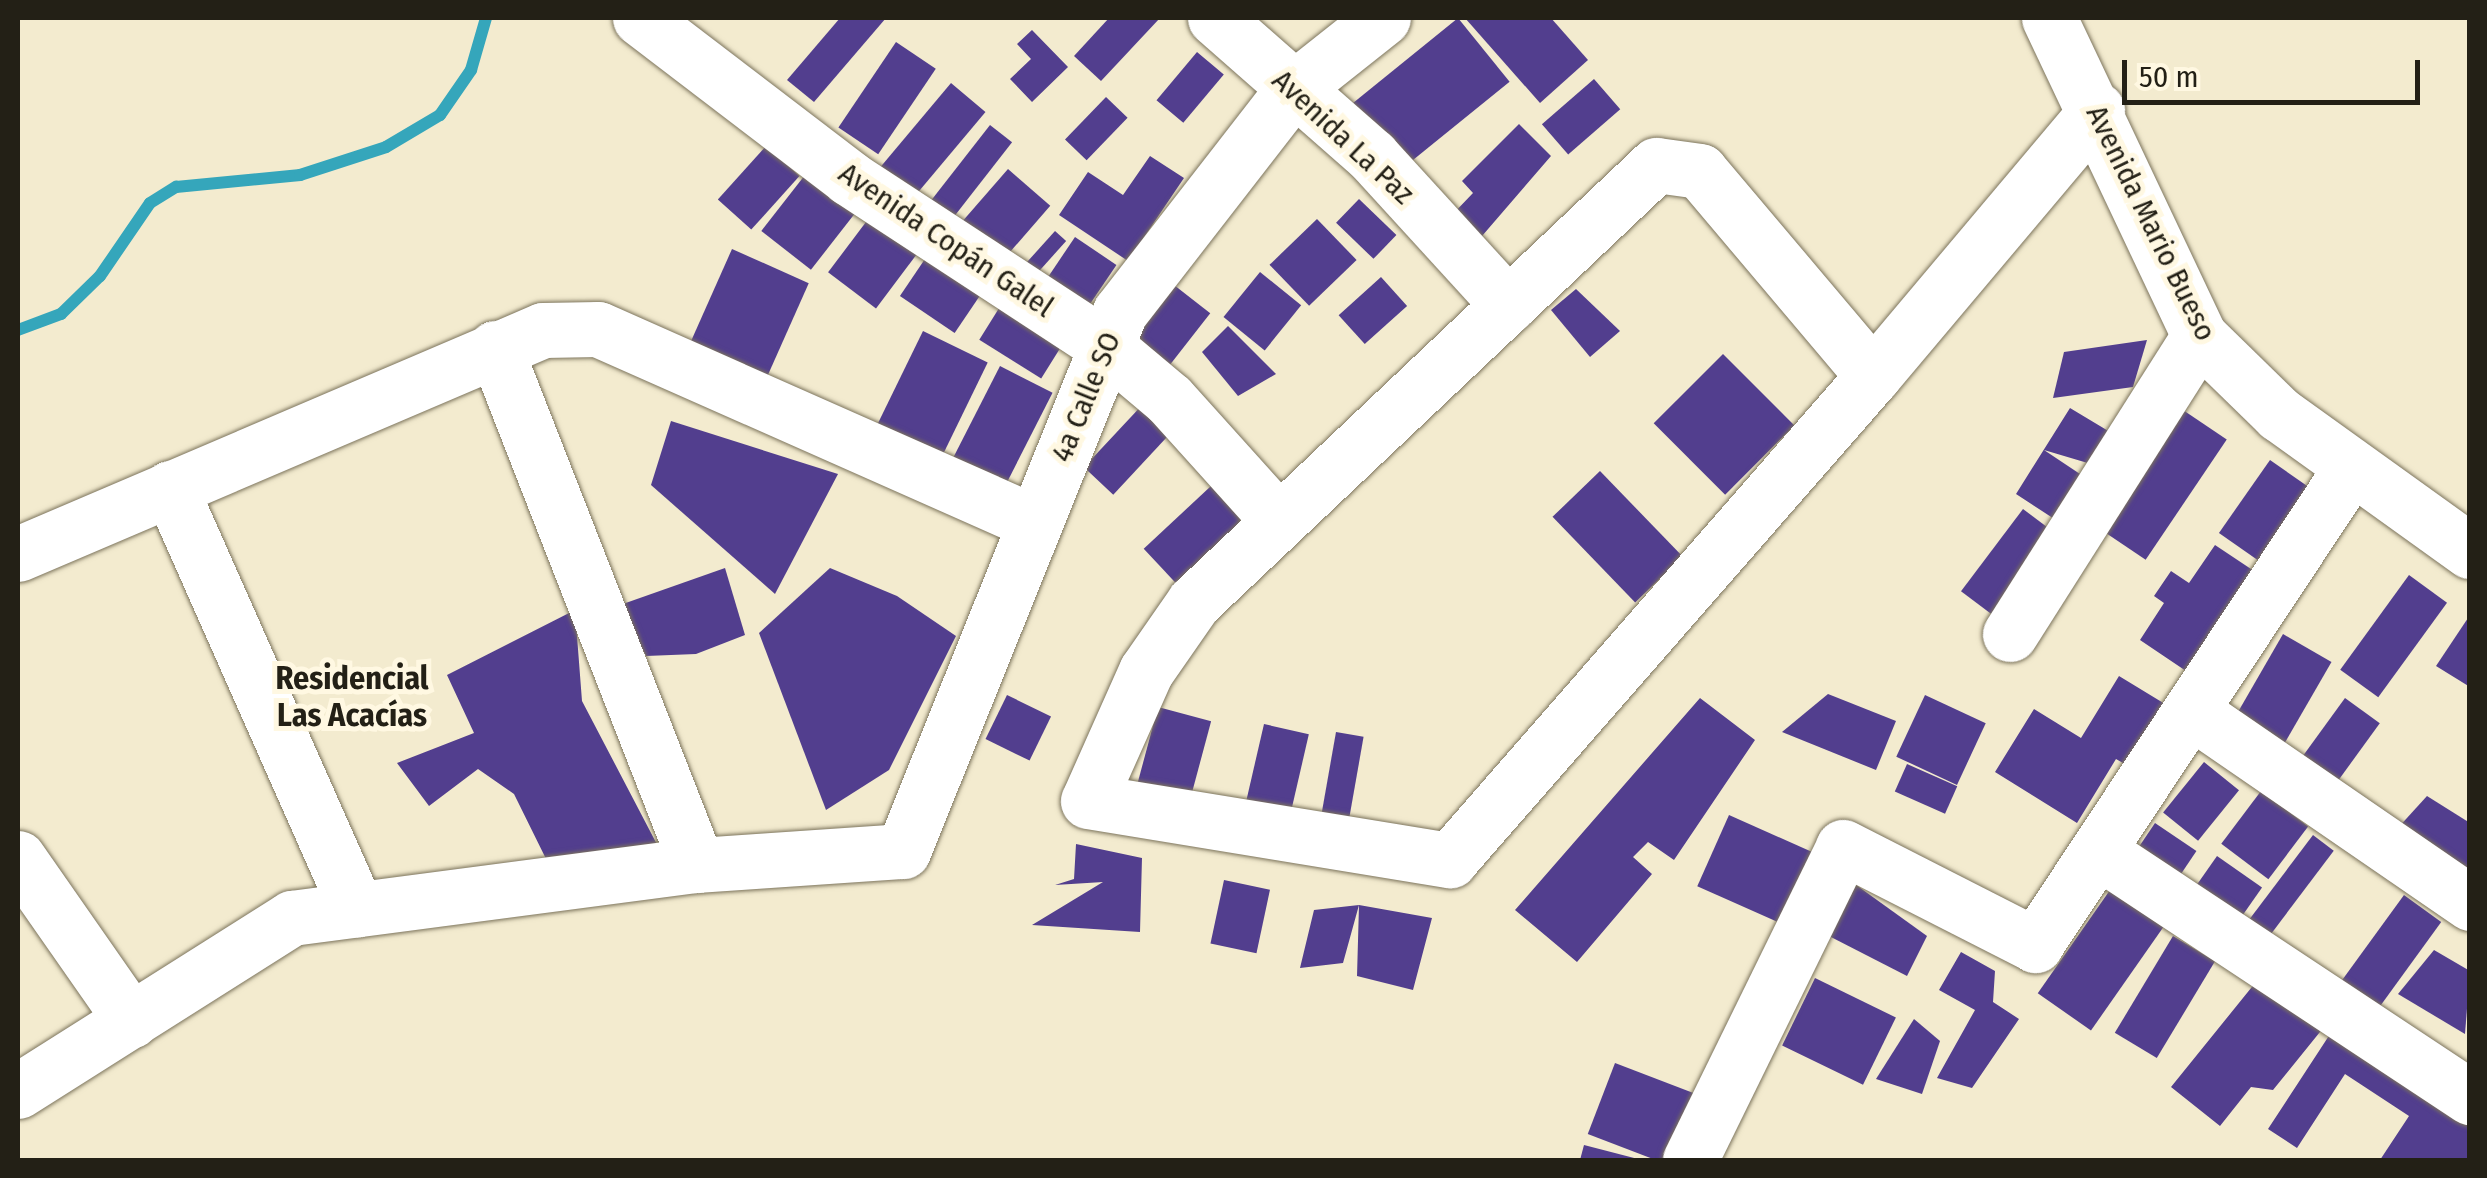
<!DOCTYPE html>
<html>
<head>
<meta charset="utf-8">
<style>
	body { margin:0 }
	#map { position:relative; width:2487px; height:1178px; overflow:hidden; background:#f3ebcf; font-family:"Fira Sans Condensed",sans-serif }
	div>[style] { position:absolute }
	.stream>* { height:12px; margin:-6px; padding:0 6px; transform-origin:6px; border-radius:6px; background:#35a6bb }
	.building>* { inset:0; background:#523e8e; transform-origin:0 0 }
	.roads { filter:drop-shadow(0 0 2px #7c745c) drop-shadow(0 0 2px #7c745c) }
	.minor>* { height:55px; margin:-27.5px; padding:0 27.5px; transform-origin:27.5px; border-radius:27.5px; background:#fff }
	span { translate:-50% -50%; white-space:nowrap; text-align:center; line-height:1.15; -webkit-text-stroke:10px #fff8e2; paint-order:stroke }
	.street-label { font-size:30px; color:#232016 }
	.neighbourhood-label { font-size:32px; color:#232016; font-weight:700 }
	.frame { position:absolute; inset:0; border:20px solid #232016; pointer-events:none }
	.scale { position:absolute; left:2122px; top:60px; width:298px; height:45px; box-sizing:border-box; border:5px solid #232016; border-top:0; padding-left:12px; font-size:30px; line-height:35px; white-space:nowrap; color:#232016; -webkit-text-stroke:8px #fff8e2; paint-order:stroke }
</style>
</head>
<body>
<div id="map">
	<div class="stream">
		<i style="left:18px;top:330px;width:46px;rotate:-20.4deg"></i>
		<i style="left:61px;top:314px;width:54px;rotate:-44.3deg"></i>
		<i style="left:100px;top:276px;width:88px;rotate:-55.6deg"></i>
		<i style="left:150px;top:203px;width:31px;rotate:-32deg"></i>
		<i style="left:176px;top:187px;width:125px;rotate:-5.5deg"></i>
		<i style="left:300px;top:175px;width:90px;rotate:-18deg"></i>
		<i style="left:386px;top:147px;width:63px;rotate:-30.7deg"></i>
		<i style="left:440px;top:115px;width:55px;rotate:-55.4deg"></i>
		<i style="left:471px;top:70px;width:54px;rotate:-73.9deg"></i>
	</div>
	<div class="building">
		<i style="clip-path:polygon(840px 18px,886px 18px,814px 102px,787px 80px)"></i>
		<i style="clip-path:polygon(1109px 18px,1160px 18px,1101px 81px,1074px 56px)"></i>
		<i style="left:1458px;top:18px;width:82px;height:143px;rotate:51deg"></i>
		<i style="clip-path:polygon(1465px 18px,1551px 18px,1588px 60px,1540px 103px)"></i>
		<i style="clip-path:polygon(1032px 30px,1068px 67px,1032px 102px,1010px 79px,1031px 59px,1017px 44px)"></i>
		<i style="left:896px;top:42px;width:48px;height:103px;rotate:34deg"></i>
		<i style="left:1197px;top:52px;width:35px;height:63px;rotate:40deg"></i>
		<i style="left:1594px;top:79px;width:40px;height:69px;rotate:49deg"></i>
		<i style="left:951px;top:83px;width:45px;height:112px;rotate:40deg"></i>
		<i style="left:1106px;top:97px;width:30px;height:59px;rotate:44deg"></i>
		<i style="clip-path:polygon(1519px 124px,1551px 156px,1476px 243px,1450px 217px,1473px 193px,1462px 181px)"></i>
		<i style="left:990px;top:125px;width:28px;height:96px;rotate:38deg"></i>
		<i style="left:766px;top:146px;width:45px;height:72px;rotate:42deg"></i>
		<i style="clip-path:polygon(1150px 156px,1184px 178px,1128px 261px,1059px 215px,1088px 172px,1123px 195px)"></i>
		<i style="left:1008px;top:169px;width:56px;height:70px;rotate:41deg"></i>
		<i style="left:805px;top:175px;width:63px;height:71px;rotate:38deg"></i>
		<i style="left:1359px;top:199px;width:52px;height:33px;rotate:44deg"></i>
		<i style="left:869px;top:218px;width:60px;height:68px;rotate:37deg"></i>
		<i style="left:1317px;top:219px;width:57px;height:66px;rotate:46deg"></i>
		<i style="left:1055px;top:231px;width:15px;height:55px;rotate:42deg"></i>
		<i style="left:1075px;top:237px;width:50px;height:62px;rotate:34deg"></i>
		<i style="left:732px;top:249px;width:84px;height:117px;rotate:24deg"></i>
		<i style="left:929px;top:253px;width:66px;height:52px;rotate:34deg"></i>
		<i style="left:1260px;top:272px;width:53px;height:58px;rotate:39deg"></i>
		<i style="left:1381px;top:277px;width:39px;height:57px;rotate:48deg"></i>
		<i style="left:1174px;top:285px;width:46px;height:67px;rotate:38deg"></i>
		<i style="clip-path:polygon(1576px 289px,1620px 331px,1590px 357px,1551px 310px)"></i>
		<i style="left:1001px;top:305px;width:73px;height:41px;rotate:32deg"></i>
		<i style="clip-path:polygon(1228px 326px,1276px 374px,1238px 396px,1202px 352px)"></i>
		<i style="left:923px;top:331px;width:72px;height:108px;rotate:26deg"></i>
		<i style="clip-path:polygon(2147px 340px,2133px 387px,2053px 398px,2064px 352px)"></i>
		<i style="left:1723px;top:354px;width:101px;height:98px;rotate:45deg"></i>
		<i style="left:1000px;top:366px;width:59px;height:109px;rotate:27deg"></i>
		<i style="left:1144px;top:403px;width:40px;height:88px;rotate:43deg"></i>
		<i style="left:2177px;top:406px;width:60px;height:145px;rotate:34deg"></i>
		<i style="clip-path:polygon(2070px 408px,2110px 432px,2091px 464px,2044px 450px,2092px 482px,2065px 526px,2016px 494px)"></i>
		<i style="clip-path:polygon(671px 421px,838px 474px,775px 594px,651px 485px)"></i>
		<i style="left:2270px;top:460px;width:55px;height:89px;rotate:35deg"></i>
		<i style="left:1600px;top:471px;width:119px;height:66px;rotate:46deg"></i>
		<i style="left:1211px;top:486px;width:47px;height:92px;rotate:47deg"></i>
		<i style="left:2023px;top:509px;width:40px;height:103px;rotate:37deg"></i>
		<i style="clip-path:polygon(2215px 545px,2254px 571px,2186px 671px,2140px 640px,2164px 603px,2154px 596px,2171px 571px,2189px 583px)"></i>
		<i style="clip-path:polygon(725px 568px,745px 635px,696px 654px,646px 656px,620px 605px)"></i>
		<i style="clip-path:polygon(830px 568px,897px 596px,956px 636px,889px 770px,826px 810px,759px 633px)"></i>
		<i style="left:2409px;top:575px;width:47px;height:117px;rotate:36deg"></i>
		<i style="clip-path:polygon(575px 610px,582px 701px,661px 852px,551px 869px,514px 794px,478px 769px,429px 806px,397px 763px,474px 733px,447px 675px)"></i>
		<i style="clip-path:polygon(2470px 615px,2470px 687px,2436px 666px)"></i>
		<i style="left:2283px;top:634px;width:56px;height:129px;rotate:30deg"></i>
		<i style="clip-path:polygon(2119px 676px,2165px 704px,2130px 767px,2116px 759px,2077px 823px,1995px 772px,2034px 709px,2081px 738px)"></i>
		<i style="clip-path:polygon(1828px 694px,1896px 721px,1876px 770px,1782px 732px)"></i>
		<i style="left:1007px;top:695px;width:49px;height:49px;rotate:26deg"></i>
		<i style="left:1925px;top:695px;width:67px;height:68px;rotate:25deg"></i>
		<i style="clip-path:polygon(1700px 698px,1755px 740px,1674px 860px,1648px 842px,1633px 857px,1652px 874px,1577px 962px,1515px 910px)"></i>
		<i style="left:2345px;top:698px;width:43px;height:95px;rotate:36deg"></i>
		<i style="left:1158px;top:707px;width:55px;height:85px;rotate:15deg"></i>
		<i style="left:1264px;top:724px;width:46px;height:92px;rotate:13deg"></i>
		<i style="left:1336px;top:732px;width:28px;height:98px;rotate:10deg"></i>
		<i style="left:2204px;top:762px;width:45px;height:65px;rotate:39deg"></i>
		<i style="left:1907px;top:764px;width:55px;height:30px;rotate:24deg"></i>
		<i style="left:2261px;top:791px;width:59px;height:66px;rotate:37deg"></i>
		<i style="clip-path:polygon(2427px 796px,2470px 823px,2470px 865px,2450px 891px,2386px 841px)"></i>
		<i style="left:1729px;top:815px;width:99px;height:78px;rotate:24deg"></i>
		<i style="left:2155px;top:823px;width:50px;height:50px;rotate:34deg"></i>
		<i style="left:2313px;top:835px;width:26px;height:114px;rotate:37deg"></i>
		<i style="clip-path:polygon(1076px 844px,1142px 858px,1140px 932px,1032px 925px,1103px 882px,1055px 885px,1074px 879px)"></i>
		<i style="left:2217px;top:856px;width:55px;height:51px;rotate:35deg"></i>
		<i style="left:1224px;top:880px;width:47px;height:65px;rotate:12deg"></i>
		<i style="clip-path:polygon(1852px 882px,1927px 936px,1907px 976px,1827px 935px)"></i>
		<i style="left:2110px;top:890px;width:65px;height:126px;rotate:35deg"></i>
		<i style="left:2404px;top:895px;width:46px;height:133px;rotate:36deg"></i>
		<i style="clip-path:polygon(1359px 905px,1432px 918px,1413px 990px,1357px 976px,1359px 905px,1343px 963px,1300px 968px,1314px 910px)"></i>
		<i style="left:2173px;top:936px;width:49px;height:113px;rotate:31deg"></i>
		<i style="clip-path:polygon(2434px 950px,2470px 971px,2465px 1034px,2398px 994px)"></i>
		<i style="clip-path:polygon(1961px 952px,1995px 971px,1993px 1002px,2019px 1019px,1972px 1088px,1937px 1078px,1975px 1010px,1939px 990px)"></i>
		<i style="clip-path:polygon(2264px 972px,2328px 1022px,2273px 1090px,2251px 1087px,2220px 1126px,2171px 1087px)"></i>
		<i style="left:1815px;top:978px;width:90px;height:75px;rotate:26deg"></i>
		<i style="clip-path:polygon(1914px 1019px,1940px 1041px,1922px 1094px,1876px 1079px)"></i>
		<i style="clip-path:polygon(2336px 1025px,2470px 1113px,2470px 1160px,2380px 1160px,2409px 1116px,2345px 1074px,2297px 1148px,2268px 1129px)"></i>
		<i style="left:1615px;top:1063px;width:86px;height:76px;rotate:21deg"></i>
		<i style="clip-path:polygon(1584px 1145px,1638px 1159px,1638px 1160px,1580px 1160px)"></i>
	</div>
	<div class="roads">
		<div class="minor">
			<i style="left:640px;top:18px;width:263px;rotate:37.4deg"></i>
			<i style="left:849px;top:178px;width:308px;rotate:33.2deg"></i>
			<i style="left:1107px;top:347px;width:81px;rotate:40deg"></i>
			<i style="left:1169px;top:399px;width:164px;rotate:48deg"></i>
			<i style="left:1215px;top:18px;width:209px;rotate:41.3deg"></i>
			<i style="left:1372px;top:156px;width:202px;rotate:47.6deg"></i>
			<i style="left:2049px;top:18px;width:352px;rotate:64.7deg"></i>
			<i style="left:2199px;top:336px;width:112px;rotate:44.3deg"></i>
			<i style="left:2279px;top:414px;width:235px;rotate:35.7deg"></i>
			<i style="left:495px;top:348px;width:555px;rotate:68.66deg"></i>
			<i style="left:1873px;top:376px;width:268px;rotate:-130.2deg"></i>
			<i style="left:1700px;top:171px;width:44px;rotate:-172.2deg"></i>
			<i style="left:1656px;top:165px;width:636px;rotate:136.59deg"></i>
			<i style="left:1194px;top:602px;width:84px;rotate:124.8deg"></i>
			<i style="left:1146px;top:671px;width:142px;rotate:114deg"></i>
			<i style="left:1088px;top:801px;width:367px;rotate:9.3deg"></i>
			<i style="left:1450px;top:860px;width:643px;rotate:-48.85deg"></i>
			<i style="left:1873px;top:376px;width:348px;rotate:-49.9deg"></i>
			<i style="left:170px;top:488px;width:461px;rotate:66.1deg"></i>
			<i style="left:18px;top:554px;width:571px;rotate:-23.11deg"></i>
			<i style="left:543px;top:330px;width:55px;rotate:-1deg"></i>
			<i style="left:598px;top:329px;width:478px;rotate:23.9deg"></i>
			<i style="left:2010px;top:634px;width:353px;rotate:-57.6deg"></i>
			<i style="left:2191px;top:711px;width:339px;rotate:34.5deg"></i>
			<i style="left:2098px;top:851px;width:446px;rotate:33.5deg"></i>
			<i style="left:18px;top:858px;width:198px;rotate:55.1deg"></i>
			<i style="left:18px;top:1091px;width:324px;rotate:-32.3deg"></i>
			<i style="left:292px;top:918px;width:408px;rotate:-7.5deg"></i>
			<i style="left:697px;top:865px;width:206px;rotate:-3.9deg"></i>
			<i style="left:903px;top:851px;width:581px;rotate:-68.07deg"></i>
			<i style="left:1120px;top:312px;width:281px;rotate:-52.2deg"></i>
			<i style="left:1292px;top:90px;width:116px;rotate:-38.4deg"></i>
			<i style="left:1690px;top:1160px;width:348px;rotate:-63.9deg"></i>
			<i style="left:1843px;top:847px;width:216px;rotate:27deg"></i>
			<i style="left:2035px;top:945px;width:572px;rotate:-56.48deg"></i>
		</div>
	</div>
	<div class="street-label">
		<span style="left:1343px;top:137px;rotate:43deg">Avenida La Paz</span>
		<span style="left:2151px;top:223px;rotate:64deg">Avenida Mario Bueso</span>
		<span style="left:946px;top:240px;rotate:34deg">Avenida Copán Galel</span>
		<span style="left:1086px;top:397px;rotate:-68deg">4a Calle SO</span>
	</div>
	<div class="neighbourhood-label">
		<span style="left:352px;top:697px">Residencial<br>Las Acacías</span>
	</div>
	<div class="frame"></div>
	<div class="scale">50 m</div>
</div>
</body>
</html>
